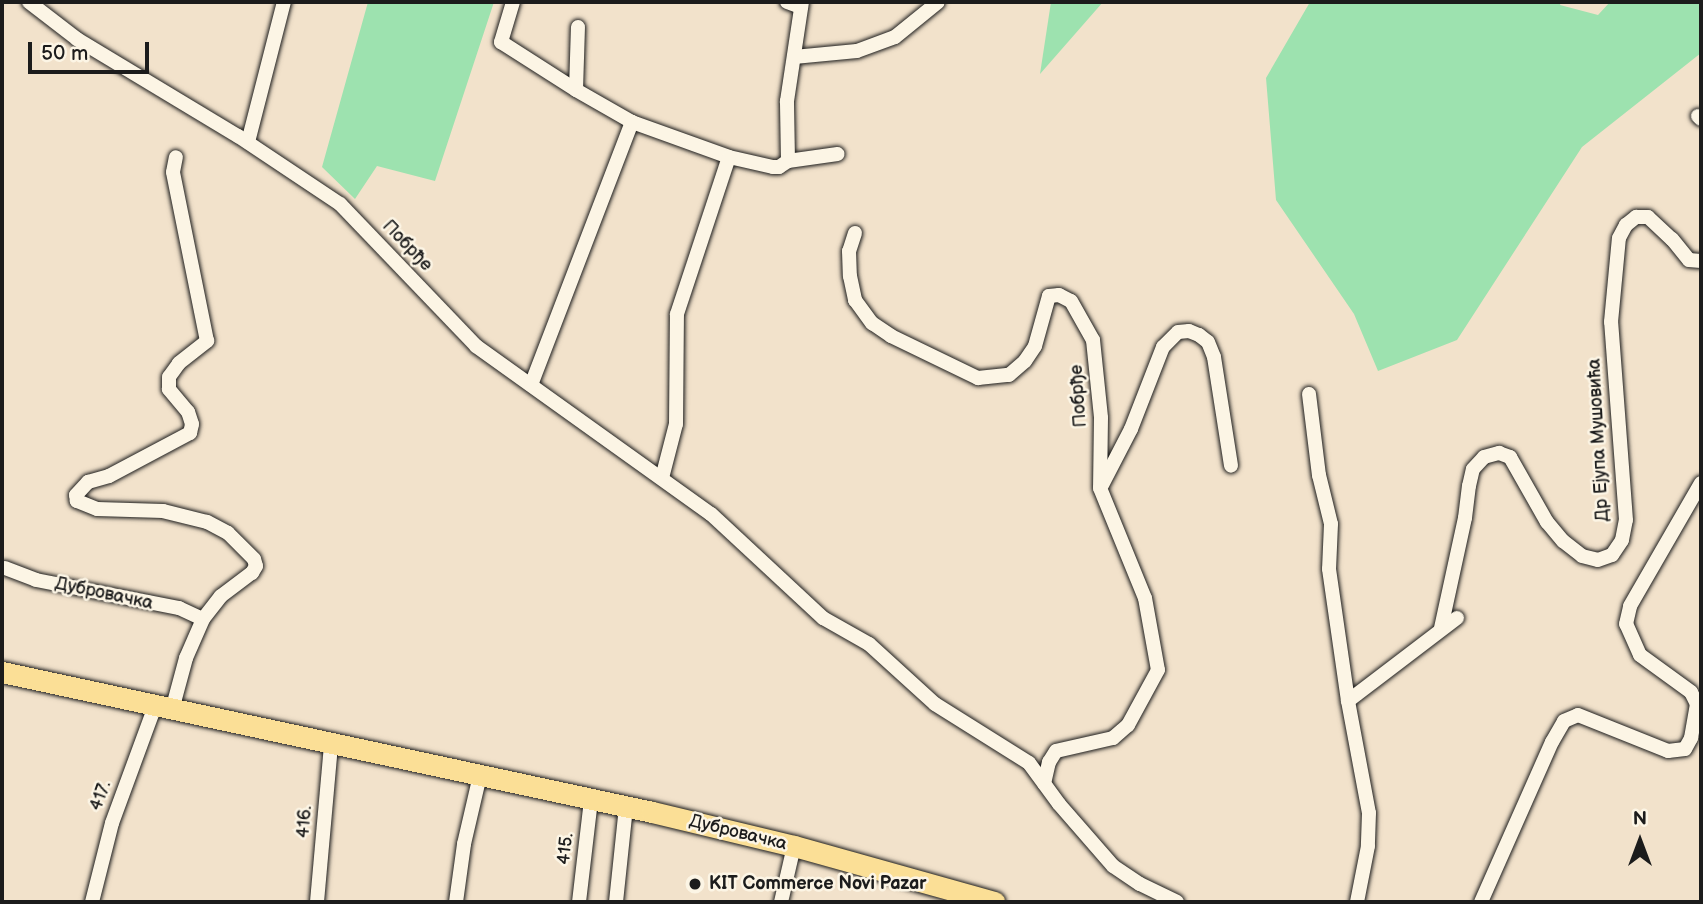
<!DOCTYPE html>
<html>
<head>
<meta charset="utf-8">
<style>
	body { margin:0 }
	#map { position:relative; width:1703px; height:904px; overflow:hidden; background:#f2e2cb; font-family:"Balsamiq Sans",sans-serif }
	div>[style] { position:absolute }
	.green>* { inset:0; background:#9de2af }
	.roads { filter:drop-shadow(0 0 2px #1c1c1c) drop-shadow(0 0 2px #1c1c1c) }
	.minor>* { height:14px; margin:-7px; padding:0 7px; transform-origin:7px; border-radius:7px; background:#fcf5e5 }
	.primary>* { height:21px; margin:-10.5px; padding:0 10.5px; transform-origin:10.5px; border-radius:10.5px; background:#fbdf96 }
	.dots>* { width:19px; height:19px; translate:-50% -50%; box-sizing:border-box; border:4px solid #fcf5e5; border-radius:50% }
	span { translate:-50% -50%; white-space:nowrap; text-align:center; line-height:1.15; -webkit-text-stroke:5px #fcf5e5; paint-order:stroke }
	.street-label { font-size:18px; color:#1c1c1c }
	.poi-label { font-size:18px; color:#1c1c1c; font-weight:700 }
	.left { translate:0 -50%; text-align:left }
	.frame { position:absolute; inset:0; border:4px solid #1c1c1c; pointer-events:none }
	.north { position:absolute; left:1605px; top:806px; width:70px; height:70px; -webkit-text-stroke:5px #fcf5e5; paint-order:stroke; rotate:0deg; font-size:19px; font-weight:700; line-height:28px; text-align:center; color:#1c1c1c }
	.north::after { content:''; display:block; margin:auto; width:24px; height:32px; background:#1c1c1c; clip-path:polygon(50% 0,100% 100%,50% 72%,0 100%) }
	.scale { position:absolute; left:28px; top:42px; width:121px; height:32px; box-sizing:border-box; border:4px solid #1c1c1c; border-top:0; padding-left:9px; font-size:21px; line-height:24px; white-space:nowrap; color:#1c1c1c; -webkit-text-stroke:5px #fcf5e5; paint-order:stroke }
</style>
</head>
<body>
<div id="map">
	<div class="green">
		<i style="clip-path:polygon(368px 2px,494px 2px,435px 181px,377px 166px,355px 199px,322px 167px)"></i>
		<i style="clip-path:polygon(1051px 2px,1103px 2px,1040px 74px)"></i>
		<i style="clip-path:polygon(1310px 2px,1561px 2px,1560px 5px,1598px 15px,1610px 2px,1701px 2px,1701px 53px,1582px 147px,1457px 340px,1378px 371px,1354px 314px,1276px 200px,1266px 78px)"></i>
	</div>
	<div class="roads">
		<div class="minor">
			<i style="left:29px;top:2px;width:61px;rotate:37.6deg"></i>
			<i style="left:77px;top:39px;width:188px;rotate:31.1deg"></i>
			<i style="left:238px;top:136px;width:123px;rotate:33.7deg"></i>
			<i style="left:340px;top:204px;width:197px;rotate:46.2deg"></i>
			<i style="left:476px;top:346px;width:289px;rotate:35.6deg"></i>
			<i style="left:711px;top:514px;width:153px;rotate:42.9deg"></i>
			<i style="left:823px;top:618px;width:53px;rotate:29.5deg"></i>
			<i style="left:869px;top:644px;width:89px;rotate:42.3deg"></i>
			<i style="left:935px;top:704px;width:111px;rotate:32.1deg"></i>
			<i style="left:1029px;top:763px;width:51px;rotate:53.8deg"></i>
			<i style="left:1059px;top:804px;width:82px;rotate:48.9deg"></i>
			<i style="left:1113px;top:866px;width:32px;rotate:34deg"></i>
			<i style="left:1140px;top:884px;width:41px;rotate:25.9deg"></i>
			<i style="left:513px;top:2px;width:42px;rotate:106.7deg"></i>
			<i style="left:501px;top:42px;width:89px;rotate:32.6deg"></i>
			<i style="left:576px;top:90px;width:64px;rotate:29.7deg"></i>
			<i style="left:787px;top:2px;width:15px;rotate:20deg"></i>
			<i style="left:794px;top:57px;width:63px;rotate:-5.4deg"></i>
			<i style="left:857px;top:51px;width:40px;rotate:-20.2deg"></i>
			<i style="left:895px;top:37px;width:55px;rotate:-39.1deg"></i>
			<i style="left:576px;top:90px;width:63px;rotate:-88.2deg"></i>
			<i style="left:1698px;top:116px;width:4px;rotate:45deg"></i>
			<i style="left:248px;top:142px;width:145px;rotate:-75.6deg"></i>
			<i style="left:788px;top:161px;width:50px;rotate:-8deg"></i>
			<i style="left:855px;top:233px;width:19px;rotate:108deg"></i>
			<i style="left:849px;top:251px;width:25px;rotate:88deg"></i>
			<i style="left:850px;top:276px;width:25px;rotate:78deg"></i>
			<i style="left:855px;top:300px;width:29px;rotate:54deg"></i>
			<i style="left:872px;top:323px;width:23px;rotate:34deg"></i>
			<i style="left:891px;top:336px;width:97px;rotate:25.8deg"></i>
			<i style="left:978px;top:378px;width:31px;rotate:-6deg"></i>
			<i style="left:1009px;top:375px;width:21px;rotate:-41deg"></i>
			<i style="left:1025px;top:361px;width:18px;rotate:-56deg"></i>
			<i style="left:1035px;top:346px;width:52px;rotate:-74.4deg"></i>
			<i style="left:1049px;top:296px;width:10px;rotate:-6deg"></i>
			<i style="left:1059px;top:295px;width:13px;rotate:27deg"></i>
			<i style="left:1071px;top:301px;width:45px;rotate:60.6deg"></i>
			<i style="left:1093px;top:340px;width:78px;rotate:84.1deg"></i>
			<i style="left:1101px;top:418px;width:70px;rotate:90.8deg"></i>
			<i style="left:1100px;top:488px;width:119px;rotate:67.8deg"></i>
			<i style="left:1145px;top:598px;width:73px;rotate:79.8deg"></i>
			<i style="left:1158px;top:670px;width:63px;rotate:118.6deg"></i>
			<i style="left:1128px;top:725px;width:20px;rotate:139deg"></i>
			<i style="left:1113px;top:738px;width:58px;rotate:167.2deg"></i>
			<i style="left:1056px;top:751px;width:13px;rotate:122deg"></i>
			<i style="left:1049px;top:762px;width:22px;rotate:103deg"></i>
			<i style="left:531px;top:385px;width:282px;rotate:-69deg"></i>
			<i style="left:632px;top:122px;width:103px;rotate:19.8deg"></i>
			<i style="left:729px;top:157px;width:45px;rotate:12.8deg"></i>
			<i style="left:773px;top:167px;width:6px"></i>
			<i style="left:779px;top:167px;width:11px;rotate:-34deg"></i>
			<i style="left:788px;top:161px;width:60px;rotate:-91deg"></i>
			<i style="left:787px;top:101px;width:100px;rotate:-81.4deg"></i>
			<i style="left:1309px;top:394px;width:82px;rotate:83deg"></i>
			<i style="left:1319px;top:475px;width:50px;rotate:76.2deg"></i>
			<i style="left:1331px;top:524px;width:45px;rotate:92.5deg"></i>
			<i style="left:1329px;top:569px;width:133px;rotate:81.8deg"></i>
			<i style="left:1348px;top:701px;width:114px;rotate:79.4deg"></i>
			<i style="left:1369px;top:813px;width:33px;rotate:92deg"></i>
			<i style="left:1368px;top:846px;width:57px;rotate:101.1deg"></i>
			<i style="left:662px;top:478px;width:56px;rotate:-75.5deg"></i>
			<i style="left:676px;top:424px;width:110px;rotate:-89.5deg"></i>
			<i style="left:677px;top:314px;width:165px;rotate:-71.7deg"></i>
			<i style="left:1102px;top:485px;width:63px;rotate:-62.6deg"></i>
			<i style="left:1131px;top:429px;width:88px;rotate:-68.7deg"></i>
			<i style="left:1163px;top:347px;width:21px;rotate:-45deg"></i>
			<i style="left:1178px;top:332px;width:11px;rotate:-5deg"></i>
			<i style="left:1189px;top:331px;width:11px;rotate:22deg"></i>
			<i style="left:1199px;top:335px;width:11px;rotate:38deg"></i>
			<i style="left:1208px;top:342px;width:16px;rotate:68deg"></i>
			<i style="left:1214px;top:357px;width:110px;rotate:81.1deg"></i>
			<i style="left:5px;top:568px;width:33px;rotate:21deg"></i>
			<i style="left:36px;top:580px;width:146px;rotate:11.1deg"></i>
			<i style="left:179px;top:608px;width:26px;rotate:25deg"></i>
			<i style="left:1441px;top:628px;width:113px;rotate:-77.7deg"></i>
			<i style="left:1465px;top:518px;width:32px;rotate:-83deg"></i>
			<i style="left:1469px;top:486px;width:17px;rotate:-77deg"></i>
			<i style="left:1473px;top:469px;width:16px;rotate:-47deg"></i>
			<i style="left:1484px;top:457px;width:16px;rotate:-15deg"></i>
			<i style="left:1499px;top:453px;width:12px;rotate:20deg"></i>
			<i style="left:1510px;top:457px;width:75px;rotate:60.4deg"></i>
			<i style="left:1547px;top:522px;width:25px;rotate:50deg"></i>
			<i style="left:1563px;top:541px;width:24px;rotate:38deg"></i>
			<i style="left:1582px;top:556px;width:16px;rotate:14deg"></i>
			<i style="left:1598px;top:560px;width:15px;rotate:-20deg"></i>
			<i style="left:1612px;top:555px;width:18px;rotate:-56deg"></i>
			<i style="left:1622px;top:540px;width:20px;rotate:-79deg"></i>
			<i style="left:1626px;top:520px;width:199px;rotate:-94.3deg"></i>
			<i style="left:1611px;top:322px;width:84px;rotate:-84.6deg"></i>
			<i style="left:1619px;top:238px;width:15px;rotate:-62deg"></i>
			<i style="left:1626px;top:225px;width:13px;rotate:-39deg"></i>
			<i style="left:1636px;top:217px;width:12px"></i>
			<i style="left:1648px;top:217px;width:33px;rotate:43deg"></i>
			<i style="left:1672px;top:239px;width:27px;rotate:51deg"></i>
			<i style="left:1689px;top:260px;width:12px;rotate:5deg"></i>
			<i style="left:1348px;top:701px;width:137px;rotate:-37.3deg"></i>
			<i style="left:172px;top:710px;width:54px;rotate:-74.9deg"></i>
			<i style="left:186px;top:658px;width:43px;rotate:-66.4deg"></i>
			<i style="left:203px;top:619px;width:29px;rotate:-52deg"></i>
			<i style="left:221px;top:596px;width:39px;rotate:-37deg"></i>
			<i style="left:252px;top:573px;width:8px;rotate:-60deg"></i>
			<i style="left:256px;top:566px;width:7px;rotate:-106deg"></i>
			<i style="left:254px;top:559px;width:37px;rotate:-135deg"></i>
			<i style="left:228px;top:533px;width:24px;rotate:-152deg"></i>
			<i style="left:207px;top:522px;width:45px;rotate:-166deg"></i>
			<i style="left:163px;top:511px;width:66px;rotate:-178.3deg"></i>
			<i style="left:97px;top:509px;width:22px;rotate:-158deg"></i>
			<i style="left:77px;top:501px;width:6px;rotate:-99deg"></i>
			<i style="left:76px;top:495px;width:18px;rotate:-47deg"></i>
			<i style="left:88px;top:482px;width:22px;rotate:-16deg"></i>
			<i style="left:109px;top:476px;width:92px;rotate:-28deg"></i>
			<i style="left:190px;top:433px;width:9px;rotate:-77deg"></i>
			<i style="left:192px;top:424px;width:13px;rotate:-108deg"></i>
			<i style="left:188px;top:412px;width:30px;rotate:-130deg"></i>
			<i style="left:169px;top:389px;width:12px;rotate:-90deg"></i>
			<i style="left:169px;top:377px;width:17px;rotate:-54deg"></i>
			<i style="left:179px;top:363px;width:36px;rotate:-38deg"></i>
			<i style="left:207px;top:341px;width:172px;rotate:-101.4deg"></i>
			<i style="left:173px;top:172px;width:15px;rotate:-79deg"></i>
			<i style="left:92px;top:902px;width:81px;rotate:-75.8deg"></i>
			<i style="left:112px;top:823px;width:125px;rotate:-69.8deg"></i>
			<i style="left:317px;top:902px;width:159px;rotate:-84.9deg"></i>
			<i style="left:456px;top:902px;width:59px;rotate:-82.1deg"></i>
			<i style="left:464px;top:844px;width:71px;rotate:-76.9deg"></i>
			<i style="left:579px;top:902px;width:103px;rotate:-83.3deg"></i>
			<i style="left:616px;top:902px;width:96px;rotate:-84deg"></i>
			<i style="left:781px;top:902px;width:57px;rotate:-76.9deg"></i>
			<i style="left:1481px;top:902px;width:175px;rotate:-66.1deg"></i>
			<i style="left:1552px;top:742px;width:24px;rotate:-60deg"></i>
			<i style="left:1564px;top:721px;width:15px;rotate:-23deg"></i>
			<i style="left:1578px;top:715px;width:97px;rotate:21.8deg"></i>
			<i style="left:1668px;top:751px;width:17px;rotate:-7deg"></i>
			<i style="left:1685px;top:749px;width:13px;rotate:-61deg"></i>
			<i style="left:1691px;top:738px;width:35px;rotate:-80deg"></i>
			<i style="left:1697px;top:704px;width:13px;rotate:-117deg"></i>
			<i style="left:1691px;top:692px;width:63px;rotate:-144deg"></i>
			<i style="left:1640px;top:655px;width:34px;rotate:-114deg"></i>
			<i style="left:1626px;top:624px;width:18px;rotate:-77deg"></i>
			<i style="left:1630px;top:606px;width:142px;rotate:-60deg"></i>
		</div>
		<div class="primary">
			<i style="left:2px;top:672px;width:665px;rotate:12.15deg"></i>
			<i style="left:652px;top:812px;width:146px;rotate:13.5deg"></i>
			<i style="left:794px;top:846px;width:208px;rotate:15.6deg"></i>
		</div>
	</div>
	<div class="dots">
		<i style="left:695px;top:884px;background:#1c1c1c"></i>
	</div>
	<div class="street-label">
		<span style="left:407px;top:246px;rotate:46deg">Побрђе</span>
		<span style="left:1079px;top:396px;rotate:-94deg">Побрђе</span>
		<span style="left:1599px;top:440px;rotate:-93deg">Др Ејупа Мушовића</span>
		<span style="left:104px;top:594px;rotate:12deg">Дубровачка</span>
		<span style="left:101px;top:796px;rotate:-70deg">417.</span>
		<span style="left:305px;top:822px;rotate:-85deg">416.</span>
		<span style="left:738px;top:833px;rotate:14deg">Дубровачка</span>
		<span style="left:566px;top:849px;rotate:-83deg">415.</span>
	</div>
	<div class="poi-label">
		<span class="left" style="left:709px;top:884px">KIT Commerce Novi Pazar</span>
	</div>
	<div class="frame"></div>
	<div class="north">N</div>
	<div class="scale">50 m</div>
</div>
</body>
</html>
